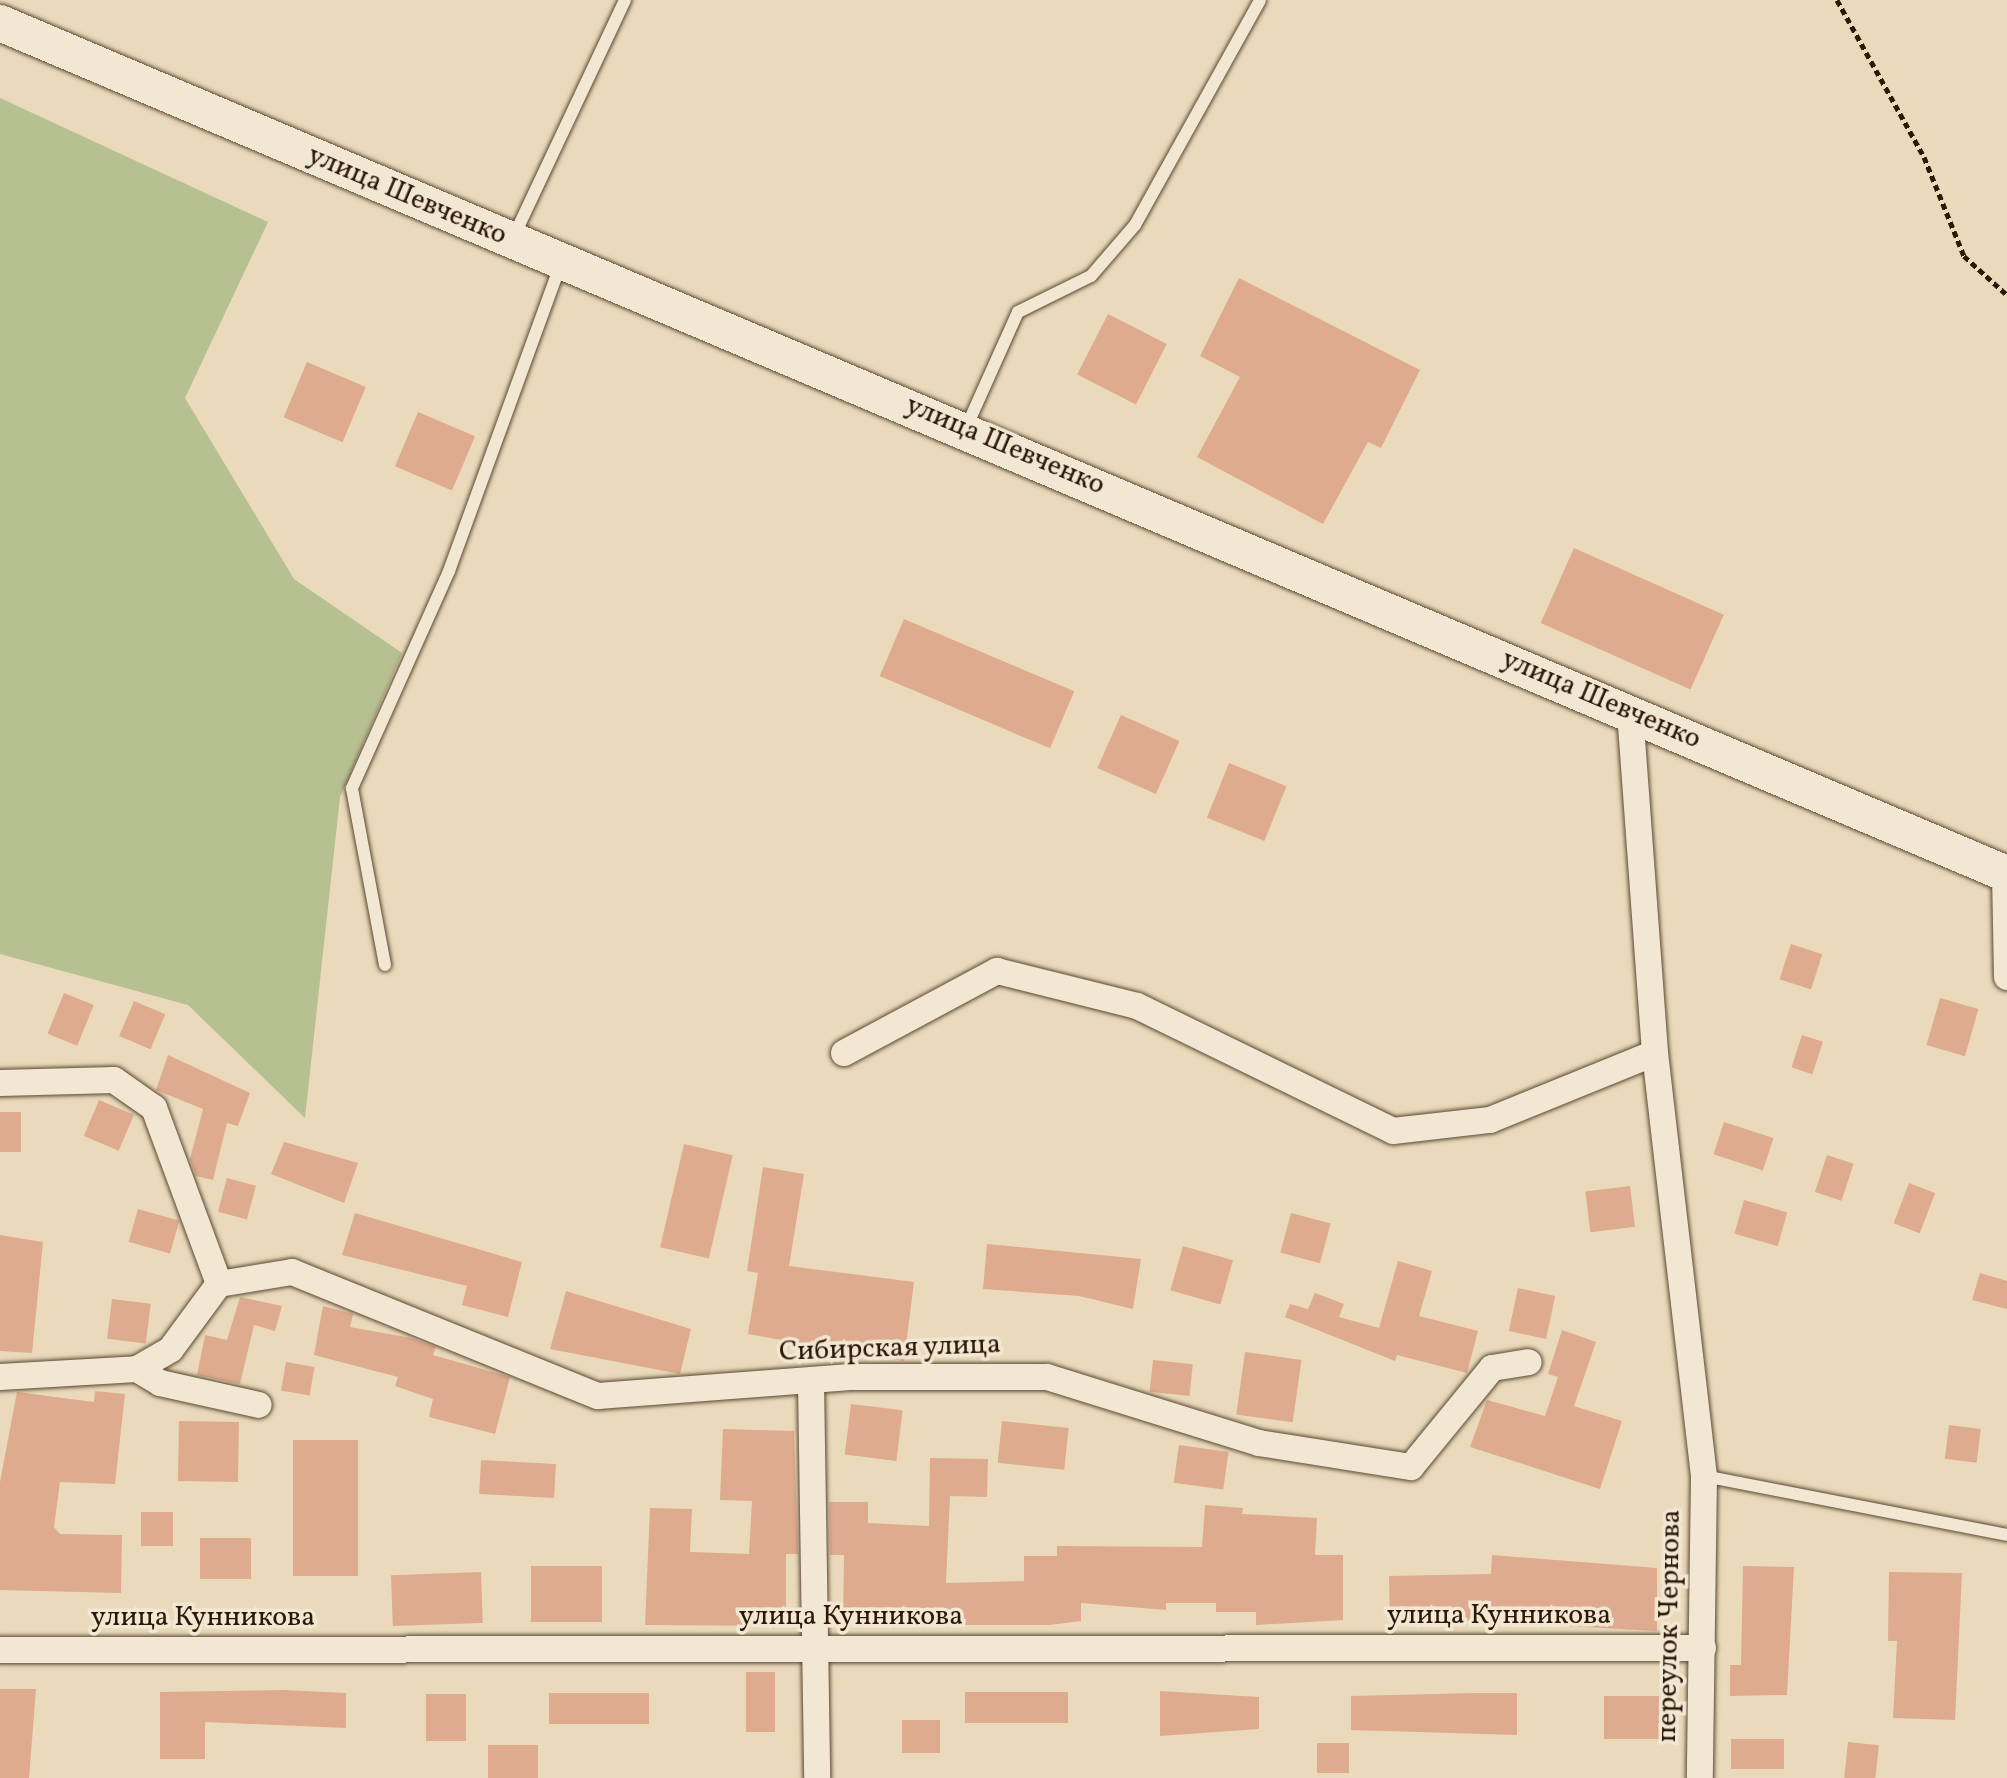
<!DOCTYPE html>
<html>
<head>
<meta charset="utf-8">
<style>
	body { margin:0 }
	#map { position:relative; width:2007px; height:1778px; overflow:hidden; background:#eadabb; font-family:Vollkorn,serif }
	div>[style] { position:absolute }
	.green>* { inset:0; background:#b6c091 }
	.building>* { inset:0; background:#deab8e; transform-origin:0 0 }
	.path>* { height:5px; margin-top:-2.5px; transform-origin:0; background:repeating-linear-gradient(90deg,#2d1806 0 6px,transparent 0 10px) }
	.roads { filter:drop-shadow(0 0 2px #5c4833) drop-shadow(0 0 2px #5c4833) }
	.lane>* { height:12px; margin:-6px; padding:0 6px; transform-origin:6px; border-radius:6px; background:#f1e7d3 }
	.street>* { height:26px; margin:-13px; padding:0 13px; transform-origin:13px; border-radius:13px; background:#f1e7d3 }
	.secondary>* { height:36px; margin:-18px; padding:0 18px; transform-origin:18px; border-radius:18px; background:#f1e7d3 }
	span { translate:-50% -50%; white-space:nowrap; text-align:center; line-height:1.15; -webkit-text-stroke:7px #f1e7d3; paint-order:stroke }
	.street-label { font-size:28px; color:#2d1806 }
</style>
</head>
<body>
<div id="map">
	<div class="green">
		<i style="clip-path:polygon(0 98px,268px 222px,185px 398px,294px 579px,402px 653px,340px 797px,305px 1118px,188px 1005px,0 954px)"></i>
	</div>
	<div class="building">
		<i style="clip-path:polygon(1239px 278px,1420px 370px,1381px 448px,1368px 442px,1323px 524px,1197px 457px,1240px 377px,1200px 356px)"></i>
		<i style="left:1108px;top:314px;width:66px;height:68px;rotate:27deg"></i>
		<i style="left:307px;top:362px;width:64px;height:60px;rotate:23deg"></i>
		<i style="left:418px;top:412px;width:62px;height:59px;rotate:23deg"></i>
		<i style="left:1574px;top:548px;width:164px;height:82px;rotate:24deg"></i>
		<i style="left:904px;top:619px;width:185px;height:62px;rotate:23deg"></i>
		<i style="left:1121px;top:715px;width:64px;height:58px;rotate:24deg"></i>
		<i style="left:1229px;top:763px;width:62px;height:59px;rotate:22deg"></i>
		<i style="left:1791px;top:944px;width:33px;height:37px;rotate:18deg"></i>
		<i style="left:64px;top:993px;width:32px;height:44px;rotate:22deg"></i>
		<i style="left:1940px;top:998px;width:40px;height:49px;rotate:16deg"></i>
		<i style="left:134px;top:1001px;width:34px;height:38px;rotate:23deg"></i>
		<i style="left:1802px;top:1035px;width:22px;height:34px;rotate:18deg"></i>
		<i style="clip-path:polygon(168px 1055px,250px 1093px,238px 1126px,227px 1123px,213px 1180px,196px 1176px,190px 1159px,203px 1109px,156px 1090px)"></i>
		<i style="left:99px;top:1100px;width:38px;height:39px;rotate:23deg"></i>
		<i style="left:0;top:1112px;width:21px;height:40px"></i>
		<i style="left:1724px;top:1122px;width:52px;height:34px;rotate:18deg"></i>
		<i style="clip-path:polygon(284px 1142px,358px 1163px,344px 1203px,271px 1174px)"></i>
		<i style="left:684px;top:1144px;width:50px;height:106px;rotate:13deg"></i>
		<i style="left:1827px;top:1155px;width:28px;height:39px;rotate:18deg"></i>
		<i style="clip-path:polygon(763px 1167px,804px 1174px,789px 1266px,914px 1282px,904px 1361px,748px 1334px,758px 1273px,747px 1271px)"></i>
		<i style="left:227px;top:1178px;width:30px;height:35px;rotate:15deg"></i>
		<i style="left:1909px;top:1183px;width:28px;height:43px;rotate:21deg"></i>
		<i style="left:1630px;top:1186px;width:41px;height:45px;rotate:83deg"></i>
		<i style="left:1744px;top:1200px;width:45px;height:35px;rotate:16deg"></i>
		<i style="left:138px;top:1209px;width:43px;height:34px;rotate:16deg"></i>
		<i style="clip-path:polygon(355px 1213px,522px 1262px,508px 1317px,462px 1305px,467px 1286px,342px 1255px)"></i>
		<i style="left:1291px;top:1213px;width:41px;height:41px;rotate:15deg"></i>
		<i style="clip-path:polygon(0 1235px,43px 1242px,32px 1353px,0 1351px)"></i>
		<i style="clip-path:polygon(987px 1244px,1141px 1259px,1133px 1309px,1079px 1296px,983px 1289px)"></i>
		<i style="left:1183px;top:1246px;width:52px;height:46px;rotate:16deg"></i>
		<i style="clip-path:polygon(1398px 1261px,1432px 1271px,1419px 1316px,1478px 1331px,1467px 1373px,1397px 1355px,1395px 1361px,1285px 1317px,1290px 1304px,1308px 1309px,1315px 1293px,1344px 1304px,1339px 1317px,1379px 1328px)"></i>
		<i style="clip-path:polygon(1980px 1273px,2007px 1281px,2007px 1309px,1972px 1300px)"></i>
		<i style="left:1518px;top:1288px;width:38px;height:44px;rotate:12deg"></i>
		<i style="clip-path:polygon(566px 1291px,691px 1329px,680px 1374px,550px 1349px)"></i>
		<i style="clip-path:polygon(240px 1297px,282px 1306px,275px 1331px,254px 1325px,240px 1384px,197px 1375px,205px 1335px,227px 1340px)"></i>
		<i style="left:112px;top:1299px;width:39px;height:40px;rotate:7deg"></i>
		<i style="clip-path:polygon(323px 1306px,353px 1314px,350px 1327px,411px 1338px,436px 1347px,433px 1355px,510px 1377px,495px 1434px,429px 1417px,433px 1399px,395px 1386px,398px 1377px,314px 1355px)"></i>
		<i style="clip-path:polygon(1562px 1330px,1596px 1342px,1574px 1406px,1622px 1421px,1600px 1489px,1470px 1447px,1487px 1400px,1545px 1416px,1558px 1377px,1548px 1374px)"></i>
		<i style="left:1245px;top:1352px;width:57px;height:63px;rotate:8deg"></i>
		<i style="left:1153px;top:1360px;width:40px;height:32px;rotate:6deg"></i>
		<i style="left:286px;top:1362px;width:29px;height:29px;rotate:10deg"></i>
		<i style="clip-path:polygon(95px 1391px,125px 1394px,115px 1484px,60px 1482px,54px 1527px,60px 1534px,122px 1535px,121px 1593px,0 1590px,0 1482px,17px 1392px,94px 1402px)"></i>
		<i style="left:851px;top:1404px;width:52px;height:51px;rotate:7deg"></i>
		<i style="left:179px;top:1421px;width:60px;height:60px;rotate:1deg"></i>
		<i style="left:1002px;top:1421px;width:67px;height:42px;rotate:6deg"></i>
		<i style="left:1949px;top:1425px;width:32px;height:34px;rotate:7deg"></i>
		<i style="clip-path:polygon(723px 1429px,794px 1431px,798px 1554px,786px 1554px,786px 1626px,645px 1625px,650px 1508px,692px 1509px,690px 1552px,749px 1554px,752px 1501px,720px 1500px)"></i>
		<i style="left:293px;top:1440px;width:65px;height:136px"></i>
		<i style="left:1179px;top:1445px;width:50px;height:38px;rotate:8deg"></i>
		<i style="clip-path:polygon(930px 1458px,988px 1459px,987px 1497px,950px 1496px,946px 1583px,1024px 1581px,1024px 1556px,1057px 1556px,1057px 1546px,1202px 1547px,1205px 1505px,1243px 1508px,1242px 1514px,1317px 1518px,1315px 1555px,1343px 1555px,1343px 1620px,1256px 1625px,1256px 1612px,1216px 1612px,1216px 1603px,1166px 1603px,1166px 1610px,1081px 1603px,1081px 1621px,1049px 1625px,947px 1625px,947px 1618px,843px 1624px,844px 1555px,830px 1555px,829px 1502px,868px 1502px,868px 1523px,929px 1526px)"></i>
		<i style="left:481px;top:1460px;width:75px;height:34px;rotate:3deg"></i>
		<i style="left:141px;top:1512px;width:32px;height:34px"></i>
		<i style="left:200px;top:1538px;width:51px;height:41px"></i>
		<i style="clip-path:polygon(1492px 1555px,1657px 1568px,1657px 1631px,1456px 1620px,1390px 1624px,1389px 1576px,1491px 1574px)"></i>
		<i style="left:531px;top:1566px;width:71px;height:56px"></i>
		<i style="clip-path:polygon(1743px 1566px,1794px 1567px,1787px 1695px,1730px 1696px,1730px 1665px,1741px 1665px)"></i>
		<i style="left:481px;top:1572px;width:51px;height:90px;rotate:88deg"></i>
		<i style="clip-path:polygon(1889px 1572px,1962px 1573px,1955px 1720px,1893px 1718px,1897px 1641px,1888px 1641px)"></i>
		<i style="left:746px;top:1672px;width:29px;height:60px"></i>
		<i style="clip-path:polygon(0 1689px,36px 1689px,29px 1778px,0 1778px)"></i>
		<i style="clip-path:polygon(284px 1690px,346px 1693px,346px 1728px,205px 1722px,205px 1759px,160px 1759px,160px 1692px)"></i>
		<i style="clip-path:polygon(1160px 1691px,1259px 1697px,1259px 1729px,1160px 1736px)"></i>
		<i style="left:1068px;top:1692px;width:31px;height:103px;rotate:90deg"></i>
		<i style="left:549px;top:1693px;width:100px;height:31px"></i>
		<i style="clip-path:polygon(1476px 1693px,1517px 1693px,1517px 1735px,1351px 1730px,1351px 1696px)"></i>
		<i style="left:426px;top:1694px;width:40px;height:47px"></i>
		<i style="left:1604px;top:1696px;width:55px;height:43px"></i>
		<i style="left:902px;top:1720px;width:38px;height:33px"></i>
		<i style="left:1731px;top:1739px;width:53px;height:30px"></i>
		<i style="left:1848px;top:1742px;width:31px;height:36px;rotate:6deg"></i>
		<i style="left:1317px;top:1743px;width:32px;height:30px"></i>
		<i style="left:488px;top:1745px;width:50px;height:33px"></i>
	</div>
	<div class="path">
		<i style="left:1837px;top:0;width:179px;rotate:61deg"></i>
		<i style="left:1924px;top:157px;width:107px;rotate:68deg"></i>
		<i style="left:1964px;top:256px;width:58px;rotate:42.2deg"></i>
	</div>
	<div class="roads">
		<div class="lane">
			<i style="left:514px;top:236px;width:261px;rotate:-64.8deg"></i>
			<i style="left:966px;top:428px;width:127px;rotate:-65.9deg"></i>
			<i style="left:1018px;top:312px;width:81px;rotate:-26.3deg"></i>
			<i style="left:1091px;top:276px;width:67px;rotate:-49.2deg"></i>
			<i style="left:1135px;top:225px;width:257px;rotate:-60.9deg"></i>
			<i style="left:385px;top:965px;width:180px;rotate:-100.6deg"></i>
			<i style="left:352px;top:788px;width:238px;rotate:-65.9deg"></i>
			<i style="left:449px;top:571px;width:327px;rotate:-70deg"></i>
			<i style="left:1704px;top:1476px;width:309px;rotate:11deg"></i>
		</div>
		<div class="street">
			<i style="left:1630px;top:712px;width:342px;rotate:85.8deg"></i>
			<i style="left:1655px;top:1053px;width:426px;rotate:83.4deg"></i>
			<i style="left:1704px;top:1476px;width:302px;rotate:90.8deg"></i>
			<i style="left:2005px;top:873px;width:104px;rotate:88.9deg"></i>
			<i style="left:844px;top:1053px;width:174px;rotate:-28.2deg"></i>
			<i style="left:997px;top:971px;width:144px;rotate:14deg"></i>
			<i style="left:1137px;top:1006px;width:285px;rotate:26deg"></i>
			<i style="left:1393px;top:1131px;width:98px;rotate:-6.5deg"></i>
			<i style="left:1490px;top:1120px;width:178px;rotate:-22.1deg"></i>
			<i style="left:0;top:1083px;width:114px;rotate:-1.5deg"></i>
			<i style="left:114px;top:1080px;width:49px;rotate:35deg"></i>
			<i style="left:154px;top:1108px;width:188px;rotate:69.7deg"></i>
			<i style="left:137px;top:1369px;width:27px;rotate:31deg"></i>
			<i style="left:160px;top:1383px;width:101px;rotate:12.5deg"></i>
			<i style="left:0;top:1377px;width:137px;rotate:-3.3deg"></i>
			<i style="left:137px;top:1369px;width:39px;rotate:-30deg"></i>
			<i style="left:171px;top:1349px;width:81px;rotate:-53.6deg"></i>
			<i style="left:219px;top:1284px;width:74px;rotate:-9.3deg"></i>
			<i style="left:292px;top:1272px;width:330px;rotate:22.1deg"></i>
			<i style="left:598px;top:1396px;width:253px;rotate:-4.3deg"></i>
			<i style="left:850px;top:1377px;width:197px"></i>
			<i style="left:1047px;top:1377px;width:222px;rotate:17.3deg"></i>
			<i style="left:1259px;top:1443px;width:154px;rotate:9deg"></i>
			<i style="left:1411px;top:1467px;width:128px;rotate:-50.7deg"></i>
			<i style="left:1492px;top:1368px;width:37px;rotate:-9deg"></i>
			<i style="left:811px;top:1383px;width:395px;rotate:89.1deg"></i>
			<i style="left:0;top:1650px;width:1703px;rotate:-0.07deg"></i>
		</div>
		<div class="secondary">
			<i style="left:0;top:23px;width:2180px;rotate:22.98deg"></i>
		</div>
	</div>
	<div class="street-label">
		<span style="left:407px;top:196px;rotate:23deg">улица Шевченко</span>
		<span style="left:1005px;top:446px;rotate:23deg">улица Шевченко</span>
		<span style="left:1601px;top:700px;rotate:23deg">улица Шевченко</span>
		<span style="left:890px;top:1349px;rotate:-2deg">Сибирская улица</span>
		<span style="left:1499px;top:1616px">улица Кунникова</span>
		<span style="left:851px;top:1617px">улица Кунникова</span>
		<span style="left:203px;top:1618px">улица Кунникова</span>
		<span style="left:1670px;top:1626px;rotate:-89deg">переулок Чернова</span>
	</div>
</div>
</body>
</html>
